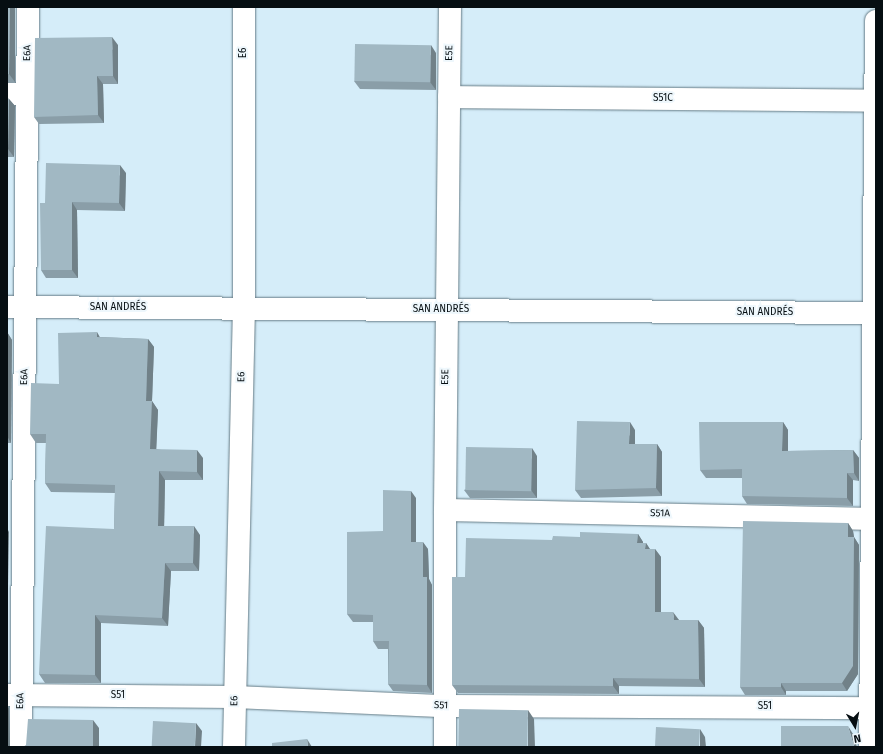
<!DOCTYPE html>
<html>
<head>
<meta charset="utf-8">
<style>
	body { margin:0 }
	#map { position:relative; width:883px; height:754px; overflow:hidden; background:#d5edf9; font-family:"Fira Sans",sans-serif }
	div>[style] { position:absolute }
	.roads { filter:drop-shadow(0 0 1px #667c86) drop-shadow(0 0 1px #667c86) }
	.minor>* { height:22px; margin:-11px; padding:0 11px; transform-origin:11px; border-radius:11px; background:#fff }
	.wall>* { inset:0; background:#8a9ea8; transform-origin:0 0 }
	.shaded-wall>* { inset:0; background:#718188 }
	.building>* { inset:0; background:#a1b8c3; transform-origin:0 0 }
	span { translate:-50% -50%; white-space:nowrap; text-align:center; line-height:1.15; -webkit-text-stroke:4px #eef7fc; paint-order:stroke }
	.street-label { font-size:10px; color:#060e12 }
	.frame { position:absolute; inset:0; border:8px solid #060e12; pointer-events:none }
	.north { position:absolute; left:835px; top:706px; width:40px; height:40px; -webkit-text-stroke:3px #eef7fc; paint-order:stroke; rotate:170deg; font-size:11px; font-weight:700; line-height:16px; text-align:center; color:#060e12 }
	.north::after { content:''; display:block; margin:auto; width:14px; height:18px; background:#060e12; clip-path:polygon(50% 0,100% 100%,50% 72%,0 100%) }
</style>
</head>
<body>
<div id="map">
	<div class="roads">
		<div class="minor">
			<i style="left:7px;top:94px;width:20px"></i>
			<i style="left:449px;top:97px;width:427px;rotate:0.5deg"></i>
			<i style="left:7px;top:307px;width:869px;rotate:0.4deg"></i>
			<i style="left:445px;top:510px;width:431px;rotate:1.2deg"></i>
			<i style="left:7px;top:695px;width:228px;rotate:0.5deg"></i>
			<i style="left:235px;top:697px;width:210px;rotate:2.5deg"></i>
			<i style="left:445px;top:706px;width:431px;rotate:0.3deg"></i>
			<i style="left:21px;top:747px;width:740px;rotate:-89.46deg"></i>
			<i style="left:234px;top:747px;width:438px;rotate:-88.7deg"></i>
			<i style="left:244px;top:309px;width:302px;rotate:-90deg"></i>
			<i style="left:445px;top:747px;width:237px;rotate:-90deg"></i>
			<i style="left:445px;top:510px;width:503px;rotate:-89.43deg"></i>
			<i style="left:870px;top:747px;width:726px;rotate:-89.53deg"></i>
		</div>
	</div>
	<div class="wall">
		<i style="left:7px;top:7px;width:8px;height:76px"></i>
		<i style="clip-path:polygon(118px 45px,118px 84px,103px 84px,104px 123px,39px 124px,34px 117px)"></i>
		<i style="clip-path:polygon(436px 53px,436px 90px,360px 89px,354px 81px)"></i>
		<i style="clip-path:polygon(7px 98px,9px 99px,15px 106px,14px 157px,7px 157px)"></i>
		<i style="clip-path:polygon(126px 173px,125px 211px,77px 210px,78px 278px,46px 278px,41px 270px,45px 203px)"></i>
		<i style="clip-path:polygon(7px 332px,12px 340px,11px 443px,7px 443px)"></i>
		<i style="clip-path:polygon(100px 337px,148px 339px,154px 347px,152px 401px,158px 410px,156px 449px,203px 458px,203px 480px,165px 480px,164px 526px,200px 535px,199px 571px,171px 571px,168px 626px,101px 623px,101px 683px,45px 683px,39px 674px,114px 529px,115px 493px,51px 492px,45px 483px,46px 443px,36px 443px,30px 434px,59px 384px)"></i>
		<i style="clip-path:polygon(783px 422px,788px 430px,788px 451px,853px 450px,859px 458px,859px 481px,853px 480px,853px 506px,747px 504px,742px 496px,742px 478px,706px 478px,700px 470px)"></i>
		<i style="clip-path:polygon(635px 430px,635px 444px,657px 444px,662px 452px,662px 496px,581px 498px,575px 490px)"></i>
		<i style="clip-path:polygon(537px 456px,537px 498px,470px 498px,464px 490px)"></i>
		<i style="clip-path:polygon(416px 498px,416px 542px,428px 549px,429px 579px,432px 585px,432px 693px,393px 691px,388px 684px,388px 649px,378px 649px,373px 641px,373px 622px,353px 622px,347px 614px,383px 531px)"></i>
		<i style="clip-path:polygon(848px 523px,853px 531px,854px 537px,859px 545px,858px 674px,847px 691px,786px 691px,786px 695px,745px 695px,740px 687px)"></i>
		<i style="clip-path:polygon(638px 534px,643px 542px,643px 543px,646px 543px,650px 549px,655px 549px,661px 557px,661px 612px,679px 620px,698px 620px,704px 628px,705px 687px,619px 686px,619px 694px,458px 693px,452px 685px,465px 577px,552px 540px,580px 537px)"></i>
	</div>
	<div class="shaded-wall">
		<i style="clip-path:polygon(10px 7px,15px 7px,15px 82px,9px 74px)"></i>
		<i style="clip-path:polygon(112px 37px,118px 45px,118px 84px,113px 76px)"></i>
		<i style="clip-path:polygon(431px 45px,436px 53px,436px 90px,430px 82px)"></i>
		<i style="clip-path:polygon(97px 76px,103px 84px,104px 123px,98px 115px)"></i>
		<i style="clip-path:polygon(9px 99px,15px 106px,14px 157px,8px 149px)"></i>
		<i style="clip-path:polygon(120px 165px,126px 173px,125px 211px,119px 203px)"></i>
		<i style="clip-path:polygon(72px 202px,77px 210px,78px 278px,72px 270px)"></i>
		<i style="clip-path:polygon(7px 332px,12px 340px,11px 443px,7px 436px)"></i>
		<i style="clip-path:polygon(97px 332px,102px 341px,97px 337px)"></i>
		<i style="clip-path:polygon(148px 339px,154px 347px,152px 401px,158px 410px,156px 457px,150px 449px,146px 401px)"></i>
		<i style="clip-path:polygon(630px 422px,635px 430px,635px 452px,629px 444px)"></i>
		<i style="clip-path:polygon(783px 422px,788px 430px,788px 459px,782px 451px)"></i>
		<i style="clip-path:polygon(657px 444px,662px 452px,662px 496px,656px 488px)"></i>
		<i style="clip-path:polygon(532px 448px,537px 456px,537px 498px,531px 490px)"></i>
		<i style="clip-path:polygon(197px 450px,203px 458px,203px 480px,197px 472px)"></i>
		<i style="clip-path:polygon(853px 450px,859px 458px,859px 481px,854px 473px)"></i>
		<i style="clip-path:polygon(159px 471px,165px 480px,164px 534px,158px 526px)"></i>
		<i style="clip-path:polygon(847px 473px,853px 480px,853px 506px,847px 498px)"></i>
		<i style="clip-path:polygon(411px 491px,416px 498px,416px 549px,411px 542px)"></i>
		<i style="clip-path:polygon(848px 523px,853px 531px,854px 537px,859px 545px,858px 674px,847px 691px,842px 683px,848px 537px)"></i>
		<i style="clip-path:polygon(194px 526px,200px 535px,199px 571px,193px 563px)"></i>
		<i style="clip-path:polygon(7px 528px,9px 532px,7px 644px)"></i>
		<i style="clip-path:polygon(638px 534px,643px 542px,643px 551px,637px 543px)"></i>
		<i style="clip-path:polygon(423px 542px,428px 549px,429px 579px,432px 585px,432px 693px,427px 685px,423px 577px)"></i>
		<i style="clip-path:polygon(646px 543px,651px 551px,645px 549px)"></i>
		<i style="clip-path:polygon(655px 549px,661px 557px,661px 620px,655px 612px)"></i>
		<i style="clip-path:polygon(165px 563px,171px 571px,168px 626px,162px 618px)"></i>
		<i style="clip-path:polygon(673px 612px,679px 620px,674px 620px)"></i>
		<i style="clip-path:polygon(95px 615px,101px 623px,101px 683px,95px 675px)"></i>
		<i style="clip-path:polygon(698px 620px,704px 628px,705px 687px,699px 679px)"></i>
		<i style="clip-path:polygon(613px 678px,619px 686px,619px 694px,613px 686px)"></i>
		<i style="clip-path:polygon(781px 683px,786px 691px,786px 695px,781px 687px)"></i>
		<i style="clip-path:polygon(7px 705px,9px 708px,10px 747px,7px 747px)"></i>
		<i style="clip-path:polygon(528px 710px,534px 719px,535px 747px,528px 747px)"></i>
		<i style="clip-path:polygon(93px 720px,99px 728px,99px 747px,93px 747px)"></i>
		<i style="clip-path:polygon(196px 723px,202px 731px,201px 747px,195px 747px)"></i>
		<i style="clip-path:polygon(848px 726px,853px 734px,857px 747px,855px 747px,854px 746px)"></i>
		<i style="clip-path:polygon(700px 729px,705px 737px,706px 747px,700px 747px)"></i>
		<i style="clip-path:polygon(307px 739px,312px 747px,308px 747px)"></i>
	</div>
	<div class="building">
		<i style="clip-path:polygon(7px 7px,10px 7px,9px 74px,7px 74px)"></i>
		<i style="clip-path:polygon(112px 37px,113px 76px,97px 76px,98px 115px,34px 117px,35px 38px)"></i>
		<i style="left:355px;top:44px;width:76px;height:37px;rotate:1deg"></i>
		<i style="clip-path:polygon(7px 98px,9px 99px,8px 149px,7px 149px)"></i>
		<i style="clip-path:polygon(46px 163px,120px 165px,119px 203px,72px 202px,72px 270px,41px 270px,40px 203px,45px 203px)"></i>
		<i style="clip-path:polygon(97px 332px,97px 337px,148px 339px,146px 401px,152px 401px,150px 449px,197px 450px,197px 472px,159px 471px,158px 526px,194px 526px,193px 563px,165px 563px,162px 618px,95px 615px,95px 675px,39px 674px,46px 526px,114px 529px,115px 485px,45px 483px,46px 434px,30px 434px,31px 383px,59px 384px,58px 333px)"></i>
		<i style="clip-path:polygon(577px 421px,630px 422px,629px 444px,657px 444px,656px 488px,575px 490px)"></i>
		<i style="clip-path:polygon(699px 422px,783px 422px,782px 451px,853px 450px,854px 473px,847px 473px,847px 498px,742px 496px,742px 469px,700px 470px)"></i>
		<i style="left:466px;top:447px;width:66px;height:43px;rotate:1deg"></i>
		<i style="clip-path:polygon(383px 490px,411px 491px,411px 542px,423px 542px,423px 577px,427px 577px,427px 685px,388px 684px,389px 641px,373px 641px,373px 615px,347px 614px,347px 532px,383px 531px)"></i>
		<i style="clip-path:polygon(743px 521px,848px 523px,848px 537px,854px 537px,853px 666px,842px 683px,781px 683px,781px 687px,740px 687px)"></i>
		<i style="clip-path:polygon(580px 532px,638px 534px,637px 543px,646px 543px,645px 549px,655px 549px,655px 612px,673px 612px,674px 620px,698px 620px,699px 679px,613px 678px,613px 686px,452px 685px,452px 577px,465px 577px,466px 538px,552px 540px,553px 536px,580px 537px)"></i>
		<i style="left:459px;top:709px;width:69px;height:38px;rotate:1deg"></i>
		<i style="clip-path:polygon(28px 719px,93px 720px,93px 747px,23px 747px,26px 745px)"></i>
		<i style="left:153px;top:721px;width:43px;height:26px;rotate:3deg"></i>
		<i style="clip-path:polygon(781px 726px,848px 726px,854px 746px,856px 747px,781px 747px)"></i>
		<i style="left:656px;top:727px;width:44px;height:20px;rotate:3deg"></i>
		<i style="clip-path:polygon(307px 739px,308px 747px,272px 747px,272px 743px)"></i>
	</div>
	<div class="street-label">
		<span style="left:28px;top:53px;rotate:-89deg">E6A</span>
		<span style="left:244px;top:53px;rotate:-90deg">E6</span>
		<span style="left:450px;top:53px;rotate:-89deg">E5E</span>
		<span style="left:663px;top:99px">S51C</span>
		<span style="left:118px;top:308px">SAN ANDRÉS</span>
		<span style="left:441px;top:310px">SAN ANDRÉS</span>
		<span style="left:765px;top:313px">SAN ANDRÉS</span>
		<span style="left:25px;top:377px;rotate:-89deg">E6A</span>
		<span style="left:242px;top:377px;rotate:-89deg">E6</span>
		<span style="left:446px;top:377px;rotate:-89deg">E5E</span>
		<span style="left:660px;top:514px;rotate:1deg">S51A</span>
		<span style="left:118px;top:696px">S51</span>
		<span style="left:21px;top:701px;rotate:-89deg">E6A</span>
		<span style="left:235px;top:701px;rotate:-89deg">E6</span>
		<span style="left:441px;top:706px;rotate:2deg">S51</span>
		<span style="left:765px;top:707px">S51</span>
	</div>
	<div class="frame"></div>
	<div class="north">N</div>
</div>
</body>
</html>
